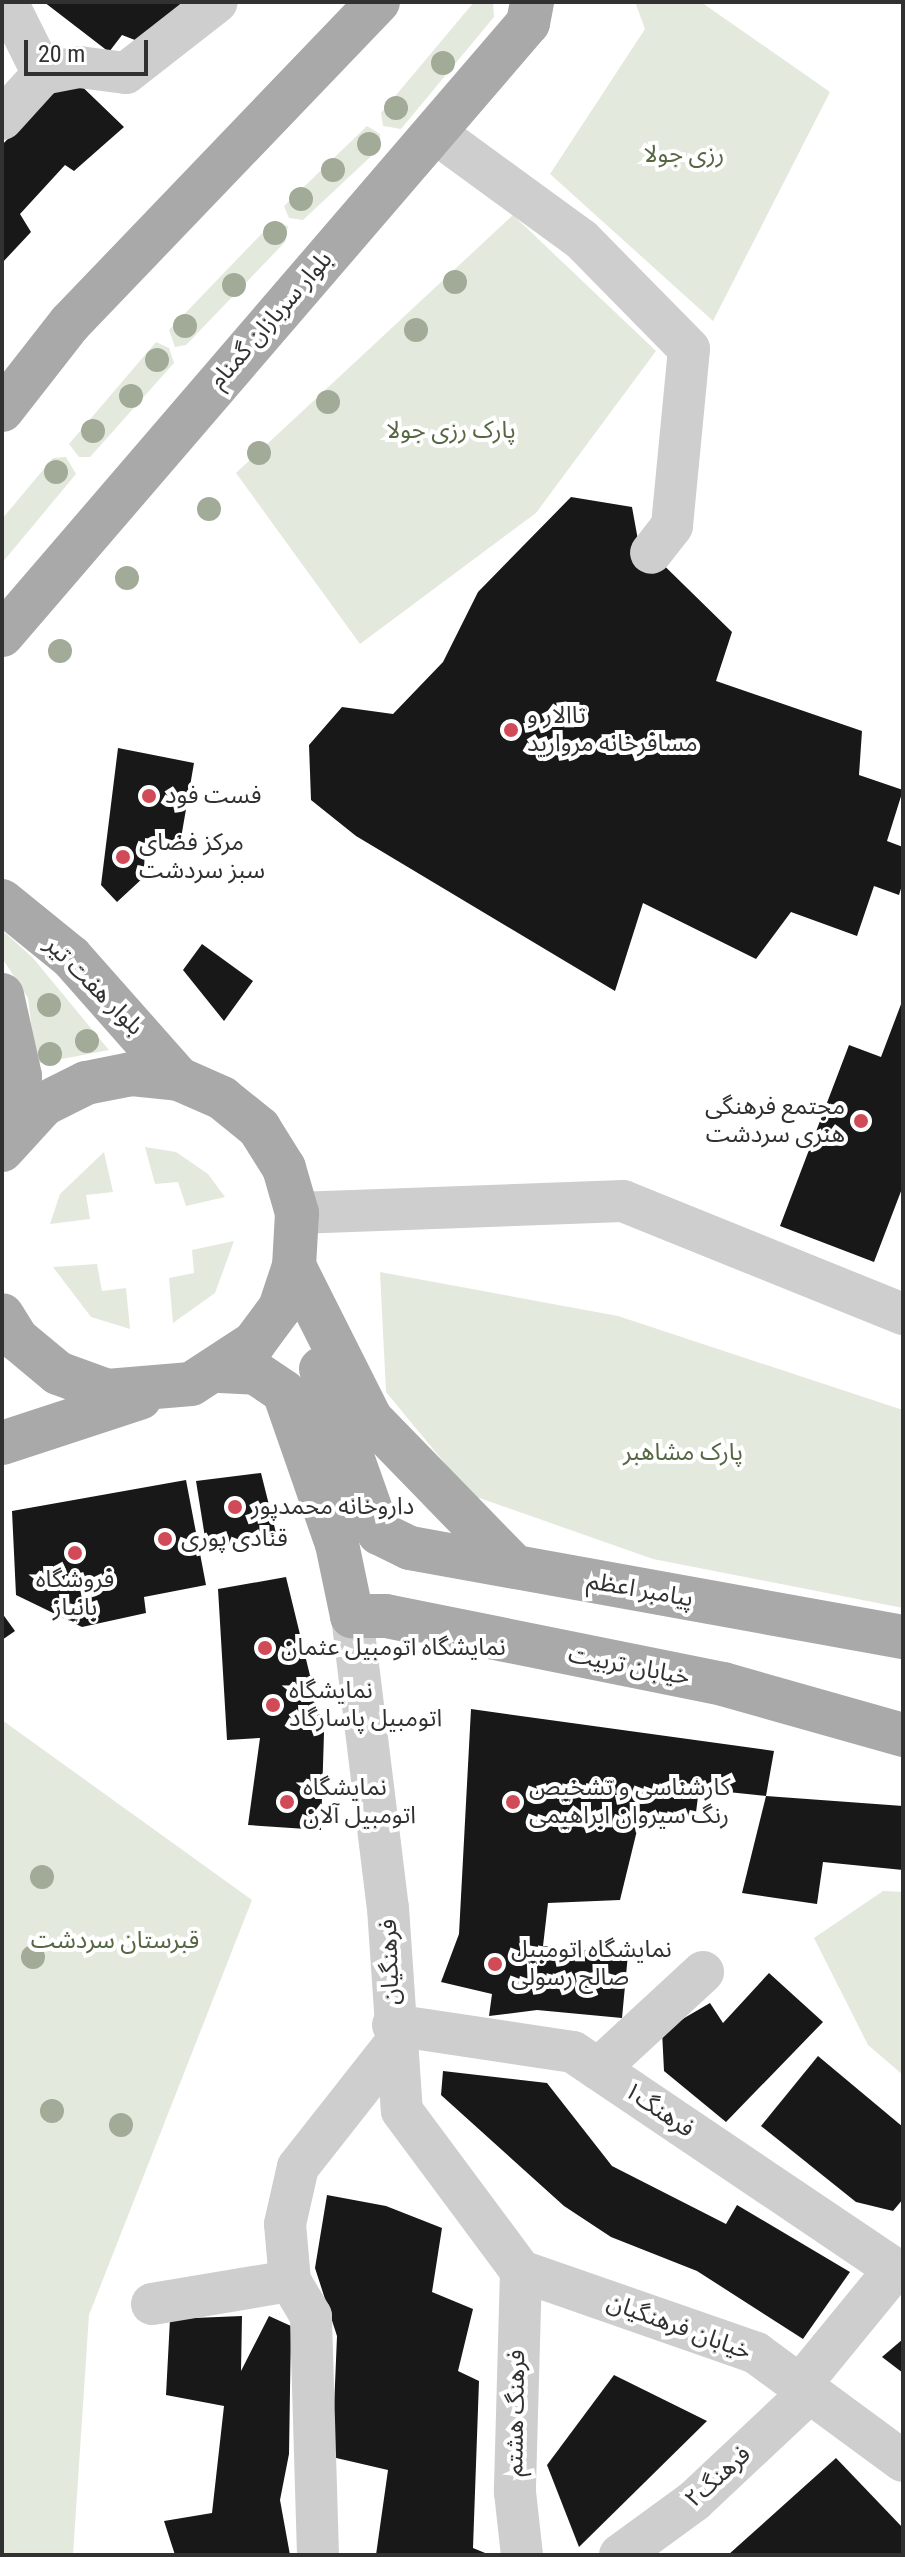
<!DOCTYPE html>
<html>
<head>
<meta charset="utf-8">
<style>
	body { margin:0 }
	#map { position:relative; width:905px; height:2557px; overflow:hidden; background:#fff; font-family:"Roboto Condensed","Noto Sans Arabic",sans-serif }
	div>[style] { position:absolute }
	.green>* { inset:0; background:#e4e9de }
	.building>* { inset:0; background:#181818 }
	.minor>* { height:42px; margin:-21px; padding:0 21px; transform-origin:21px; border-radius:21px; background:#cecece }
	.major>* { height:44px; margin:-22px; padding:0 22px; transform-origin:22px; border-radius:22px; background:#a9a9a9 }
	.trees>* { width:24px; height:24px; margin:-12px; border-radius:50%; background:#a2ab98 }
	.dots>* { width:22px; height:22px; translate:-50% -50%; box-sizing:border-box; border:4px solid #fff; border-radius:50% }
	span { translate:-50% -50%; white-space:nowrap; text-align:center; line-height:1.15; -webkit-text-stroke:8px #fff; paint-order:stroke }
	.park-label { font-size:24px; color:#556743 }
	.street-label { font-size:24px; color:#313131 }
	.poi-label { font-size:24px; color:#313131 }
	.left { translate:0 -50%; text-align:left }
	.right { translate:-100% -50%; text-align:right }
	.frame { position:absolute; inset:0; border:4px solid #313131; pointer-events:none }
	.scale { position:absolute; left:24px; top:40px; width:124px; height:36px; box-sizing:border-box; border:4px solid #313131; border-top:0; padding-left:10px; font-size:24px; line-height:28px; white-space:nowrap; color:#313131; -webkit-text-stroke:6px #fff; paint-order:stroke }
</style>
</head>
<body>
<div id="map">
	<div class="green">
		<i style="clip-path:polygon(474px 2px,493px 2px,494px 17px,401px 129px,383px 126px,381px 113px)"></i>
		<i style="clip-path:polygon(635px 2px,701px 2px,830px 92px,713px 321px,550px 174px,645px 29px)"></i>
		<i style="clip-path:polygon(367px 126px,380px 134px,381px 147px,303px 220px,289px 218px,284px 206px)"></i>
		<i style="clip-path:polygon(513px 215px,656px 351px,536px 513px,360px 644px,236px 473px)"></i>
		<i style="clip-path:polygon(271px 224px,288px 226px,285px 242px,186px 345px,175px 347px,169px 330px)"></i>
		<i style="clip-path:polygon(156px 342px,169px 348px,174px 363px,90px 457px,79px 457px,69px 444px)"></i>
		<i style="clip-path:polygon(66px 457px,76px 474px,2px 563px,2px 519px,53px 458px)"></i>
		<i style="clip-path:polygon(2px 930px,33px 958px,109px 1050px,36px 1064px,28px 998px,2px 958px)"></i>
		<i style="clip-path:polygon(145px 1147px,176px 1152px,208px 1174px,225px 1197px,186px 1206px,178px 1182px,155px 1184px)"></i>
		<i style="clip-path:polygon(104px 1152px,113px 1192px,86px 1195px,90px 1219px,50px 1224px,60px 1194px)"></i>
		<i style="clip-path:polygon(234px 1241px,215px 1293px,173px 1323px,169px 1278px,194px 1273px,192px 1250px)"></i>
		<i style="clip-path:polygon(97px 1264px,102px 1291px,126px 1288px,130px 1329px,91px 1317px,53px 1267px)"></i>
		<i style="clip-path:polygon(380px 1272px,618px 1316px,903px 1410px,903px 1608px,653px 1559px,471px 1495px,386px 1392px)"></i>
		<i style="clip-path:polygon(2px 1720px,252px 1900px,89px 2315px,73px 2555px,2px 2555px)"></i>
		<i style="clip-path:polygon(883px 1891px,903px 1892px,903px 2075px,868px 2045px,814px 1938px)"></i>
	</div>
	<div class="building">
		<i style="clip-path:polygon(44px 2px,192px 2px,153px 47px,122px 35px,109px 52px)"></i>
		<i style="clip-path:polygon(69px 74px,124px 127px,74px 171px,65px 165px,20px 214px,31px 232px,2px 263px,2px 145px)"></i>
		<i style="clip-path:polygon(571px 497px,632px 507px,638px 540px,732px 632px,716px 681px,862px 731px,859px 775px,903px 790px,887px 841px,903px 847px,903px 882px,899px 895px,874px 886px,857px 936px,791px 912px,756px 959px,643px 903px,615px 991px,356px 836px,311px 800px,309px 745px,342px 707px,393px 714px,443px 662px,478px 592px)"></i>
		<i style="clip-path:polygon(118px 748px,194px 763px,180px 844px,145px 838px,144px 877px,117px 902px,101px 885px)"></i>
		<i style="clip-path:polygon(202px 944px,253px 981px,224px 1021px,183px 970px)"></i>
		<i style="clip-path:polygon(903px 999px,903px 1186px,874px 1262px,780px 1226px,849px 1045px,881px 1057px)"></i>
		<i style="clip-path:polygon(261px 1473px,276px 1533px,207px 1550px,196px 1481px)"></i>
		<i style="clip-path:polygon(186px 1480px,206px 1585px,144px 1597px,146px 1613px,82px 1627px,16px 1595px,12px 1511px)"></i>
		<i style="clip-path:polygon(286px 1577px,324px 1733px,321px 1830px,248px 1825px,260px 1738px,227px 1740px,218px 1589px)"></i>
		<i style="clip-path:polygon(2px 1613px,15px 1631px,2px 1640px)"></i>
		<i style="clip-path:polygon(471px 1709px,774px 1751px,766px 1796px,903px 1806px,903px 1870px,823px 1862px,817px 1904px,742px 1893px,766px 1796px,699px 1789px,695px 1820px,641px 1814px,620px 1900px,548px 1903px,543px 1946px,628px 1954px,622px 2018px,537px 2010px,489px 2016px,492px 1994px,441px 1982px,459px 1934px)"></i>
		<i style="clip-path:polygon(769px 1973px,823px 2022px,726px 2122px,664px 2071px,662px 2031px,710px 2003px,723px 2023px)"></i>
		<i style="clip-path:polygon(818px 2056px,903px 2127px,903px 2199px,893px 2211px,856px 2202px,761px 2126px)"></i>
		<i style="clip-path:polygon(443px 2071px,547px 2083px,612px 2166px,726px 2224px,737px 2205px,850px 2272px,803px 2339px,697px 2271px,611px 2237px,564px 2206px,441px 2095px)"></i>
		<i style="clip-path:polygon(327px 2195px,386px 2206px,442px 2228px,432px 2292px,473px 2309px,458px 2371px,479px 2381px,473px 2548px,490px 2555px,376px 2555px,388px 2470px,332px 2457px,337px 2336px,315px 2268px)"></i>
		<i style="clip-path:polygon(242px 2316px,241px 2371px,269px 2316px,291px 2326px,289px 2454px,280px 2500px,290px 2555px,175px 2555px,164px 2521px,212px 2513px,224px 2406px,166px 2395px,170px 2319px)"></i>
		<i style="clip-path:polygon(903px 2339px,903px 2373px,882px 2357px)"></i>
		<i style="clip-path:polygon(614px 2375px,707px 2421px,579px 2547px,547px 2465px)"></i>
		<i style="clip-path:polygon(836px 2458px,903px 2528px,903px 2555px,728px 2555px)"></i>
	</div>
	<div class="minor">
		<i style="left:7px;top:2px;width:80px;rotate:63.4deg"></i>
		<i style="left:43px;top:74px;width:37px;rotate:-11deg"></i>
		<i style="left:79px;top:67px;width:47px;rotate:7.3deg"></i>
		<i style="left:126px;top:73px;width:115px;rotate:-38deg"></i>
		<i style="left:2px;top:119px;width:61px;rotate:-47.7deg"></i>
		<i style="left:434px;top:132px;width:182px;rotate:36.1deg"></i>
		<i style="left:581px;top:239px;width:154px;rotate:45.5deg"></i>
		<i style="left:689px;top:349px;width:178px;rotate:95.5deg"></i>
		<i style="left:672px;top:526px;width:34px;rotate:128deg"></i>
		<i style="left:297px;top:1213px;width:326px;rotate:-2.1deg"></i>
		<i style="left:623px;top:1201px;width:302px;rotate:22deg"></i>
		<i style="left:352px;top:1616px;width:294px;rotate:83deg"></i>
		<i style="left:388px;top:1908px;width:203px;rotate:86.1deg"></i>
		<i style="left:402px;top:2111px;width:199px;rotate:53.4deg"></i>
		<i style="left:393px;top:2025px;width:182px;rotate:8.5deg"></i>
		<i style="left:573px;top:2052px;width:388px;rotate:34deg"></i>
		<i style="left:895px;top:2269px;width:150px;rotate:129.3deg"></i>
		<i style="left:598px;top:2069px;width:143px;rotate:-42.7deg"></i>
		<i style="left:521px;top:2271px;width:249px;rotate:19.2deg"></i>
		<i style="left:756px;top:2353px;width:182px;rotate:36.3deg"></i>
		<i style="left:521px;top:2271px;width:221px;rotate:91.6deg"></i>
		<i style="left:515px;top:2492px;width:63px;rotate:83.7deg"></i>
		<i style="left:152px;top:2304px;width:140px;rotate:-9.5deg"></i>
		<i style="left:318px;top:2555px;width:239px;rotate:-91.7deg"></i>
		<i style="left:311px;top:2316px;width:41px;rotate:-121deg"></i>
		<i style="left:290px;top:2281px;width:57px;rotate:-95deg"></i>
		<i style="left:285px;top:2224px;width:58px;rotate:-77.2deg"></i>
		<i style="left:298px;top:2167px;width:162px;rotate:-51.8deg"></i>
		<i style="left:620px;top:2555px;width:92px;rotate:-36.1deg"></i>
		<i style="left:694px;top:2501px;width:159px;rotate:-43.2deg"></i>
	</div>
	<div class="major">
		<i style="left:2px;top:410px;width:110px;rotate:-52deg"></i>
		<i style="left:70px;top:323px;width:445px;rotate:-46.2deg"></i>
		<i style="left:2px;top:635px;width:807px;rotate:-49.32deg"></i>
		<i style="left:528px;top:23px;width:21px;rotate:-79deg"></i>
		<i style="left:2px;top:901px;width:89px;rotate:39.1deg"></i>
		<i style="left:71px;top:957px;width:163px;rotate:48.5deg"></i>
		<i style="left:2px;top:995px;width:83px;rotate:77.5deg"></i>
		<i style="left:20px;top:1076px;width:62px;rotate:99.3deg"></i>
		<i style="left:2px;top:1150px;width:62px;rotate:-47.6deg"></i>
		<i style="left:44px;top:1104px;width:47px;rotate:-26.6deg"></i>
		<i style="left:86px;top:1083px;width:47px;rotate:-11.1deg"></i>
		<i style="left:132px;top:1074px;width:47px;rotate:6.1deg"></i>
		<i style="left:179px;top:1079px;width:47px;rotate:23.8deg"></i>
		<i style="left:222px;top:1098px;width:48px;rotate:39deg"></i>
		<i style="left:259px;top:1128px;width:47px;rotate:58deg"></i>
		<i style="left:284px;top:1168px;width:47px;rotate:73.9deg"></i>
		<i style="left:297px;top:1213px;width:53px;rotate:93.2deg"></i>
		<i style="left:294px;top:1266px;width:44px;rotate:108.4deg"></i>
		<i style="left:280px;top:1308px;width:44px;rotate:126.6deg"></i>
		<i style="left:254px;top:1343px;width:75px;rotate:146.9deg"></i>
		<i style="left:191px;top:1384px;width:84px;rotate:175.2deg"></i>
		<i style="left:107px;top:1391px;width:52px;rotate:-159.8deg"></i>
		<i style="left:58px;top:1373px;width:53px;rotate:-140.3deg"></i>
		<i style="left:17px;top:1339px;width:28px;rotate:-122deg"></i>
		<i style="left:294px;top:1266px;width:171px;rotate:63.3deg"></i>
		<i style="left:371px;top:1419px;width:206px;rotate:45.8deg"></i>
		<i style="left:321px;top:1369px;width:174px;rotate:70.5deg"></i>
		<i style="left:220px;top:1371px;width:36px;rotate:3deg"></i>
		<i style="left:256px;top:1373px;width:34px;rotate:34deg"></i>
		<i style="left:284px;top:1392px;width:161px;rotate:70.8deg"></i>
		<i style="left:337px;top:1544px;width:74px;rotate:78.2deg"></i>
		<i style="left:352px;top:1616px;width:34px"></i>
		<i style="left:386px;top:1616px;width:344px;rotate:11.4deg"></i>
		<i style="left:723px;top:1684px;width:187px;rotate:15.8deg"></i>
		<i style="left:2px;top:1443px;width:145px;rotate:-18.1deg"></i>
		<i style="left:379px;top:1533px;width:34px;rotate:26deg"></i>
		<i style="left:410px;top:1548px;width:501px;rotate:10.23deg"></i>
	</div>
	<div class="trees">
		<i style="left:443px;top:63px"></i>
		<i style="left:396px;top:108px"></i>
		<i style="left:369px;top:144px"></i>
		<i style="left:333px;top:170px"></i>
		<i style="left:301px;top:199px"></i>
		<i style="left:275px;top:233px"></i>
		<i style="left:455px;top:282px"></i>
		<i style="left:234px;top:285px"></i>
		<i style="left:185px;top:326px"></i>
		<i style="left:416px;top:330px"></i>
		<i style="left:157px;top:360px"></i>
		<i style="left:131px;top:396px"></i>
		<i style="left:328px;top:402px"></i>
		<i style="left:93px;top:431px"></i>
		<i style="left:259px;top:453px"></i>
		<i style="left:56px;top:472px"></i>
		<i style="left:209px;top:509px"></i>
		<i style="left:127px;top:578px"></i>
		<i style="left:60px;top:651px"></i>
		<i style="left:49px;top:1005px"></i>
		<i style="left:87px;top:1041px"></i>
		<i style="left:50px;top:1054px"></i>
		<i style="left:42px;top:1877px"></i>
		<i style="left:33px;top:1957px"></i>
		<i style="left:52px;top:2111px"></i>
		<i style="left:121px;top:2125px"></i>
	</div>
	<div class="dots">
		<i style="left:511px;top:730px;background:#d04a57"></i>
		<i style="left:149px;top:796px;background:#d04a57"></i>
		<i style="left:123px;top:857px;background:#d04a57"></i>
		<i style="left:861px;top:1121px;background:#d04a57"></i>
		<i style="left:235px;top:1507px;background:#d04a57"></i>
		<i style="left:165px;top:1539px;background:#d04a57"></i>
		<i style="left:75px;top:1553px;background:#d04a57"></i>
		<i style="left:265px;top:1648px;background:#d04a57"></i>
		<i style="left:273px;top:1705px;background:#d04a57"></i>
		<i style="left:287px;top:1802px;background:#d04a57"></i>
		<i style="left:513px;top:1802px;background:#d04a57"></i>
		<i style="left:495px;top:1964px;background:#d04a57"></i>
	</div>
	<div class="park-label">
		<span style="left:684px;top:155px">رزی جولا</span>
		<span style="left:451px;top:431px">پارک رزی جولا</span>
		<span style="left:683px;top:1453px">پارک مشاهبر</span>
		<span style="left:115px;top:1941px">قبرستان سردشت</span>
	</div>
	<div class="street-label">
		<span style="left:271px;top:320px;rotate:-49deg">بلوار سربازان گمنام</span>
		<span style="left:94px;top:986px;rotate:45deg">بلوار هفت تیر</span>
		<span style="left:640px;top:1590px;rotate:10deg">پیامبر اعظم</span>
		<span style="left:629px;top:1666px;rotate:11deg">خیابان تربیت</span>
		<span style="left:390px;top:1962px;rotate:-92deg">فرهنگیان</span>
		<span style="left:659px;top:2110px;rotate:34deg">فرهنگ۱</span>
		<span style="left:679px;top:2327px;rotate:20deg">خیابان فرهنگیان</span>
		<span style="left:516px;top:2413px;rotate:-89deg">فرهنگ هشتم</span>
		<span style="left:718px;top:2477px;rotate:-42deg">فرهنگ۲</span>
	</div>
	<div class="poi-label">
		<span class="left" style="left:527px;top:730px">تاالار و<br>مسافرخانه مروارید</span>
		<span class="left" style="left:165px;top:796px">فست فود</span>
		<span class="left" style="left:139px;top:857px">مرکز فضای<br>سبز سردشت</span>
		<span class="right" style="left:845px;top:1121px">مجتمع فرهنگی<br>هنری سردشت</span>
		<span class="left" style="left:251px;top:1507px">داروخانه محمدپور</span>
		<span class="left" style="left:181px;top:1539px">قنادی پوری</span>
		<span style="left:75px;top:1594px">فروشگاه<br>بانیاز</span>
		<span class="left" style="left:281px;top:1648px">نمایشگاه اتومبیل عثمان</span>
		<span class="left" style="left:289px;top:1705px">نمایشگاه<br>اتومبیل پاسارگاد</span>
		<span class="left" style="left:303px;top:1802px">نمایشگاه<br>اتومبیل آلان</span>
		<span class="left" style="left:529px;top:1802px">کارشناسی و تشخیص<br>رنگ سیروان ابراهیمی</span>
		<span class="left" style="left:511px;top:1964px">نمایشگاه اتومبیل<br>صالح رسولی</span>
	</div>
	<div class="frame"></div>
	<div class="scale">20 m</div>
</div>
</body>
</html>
